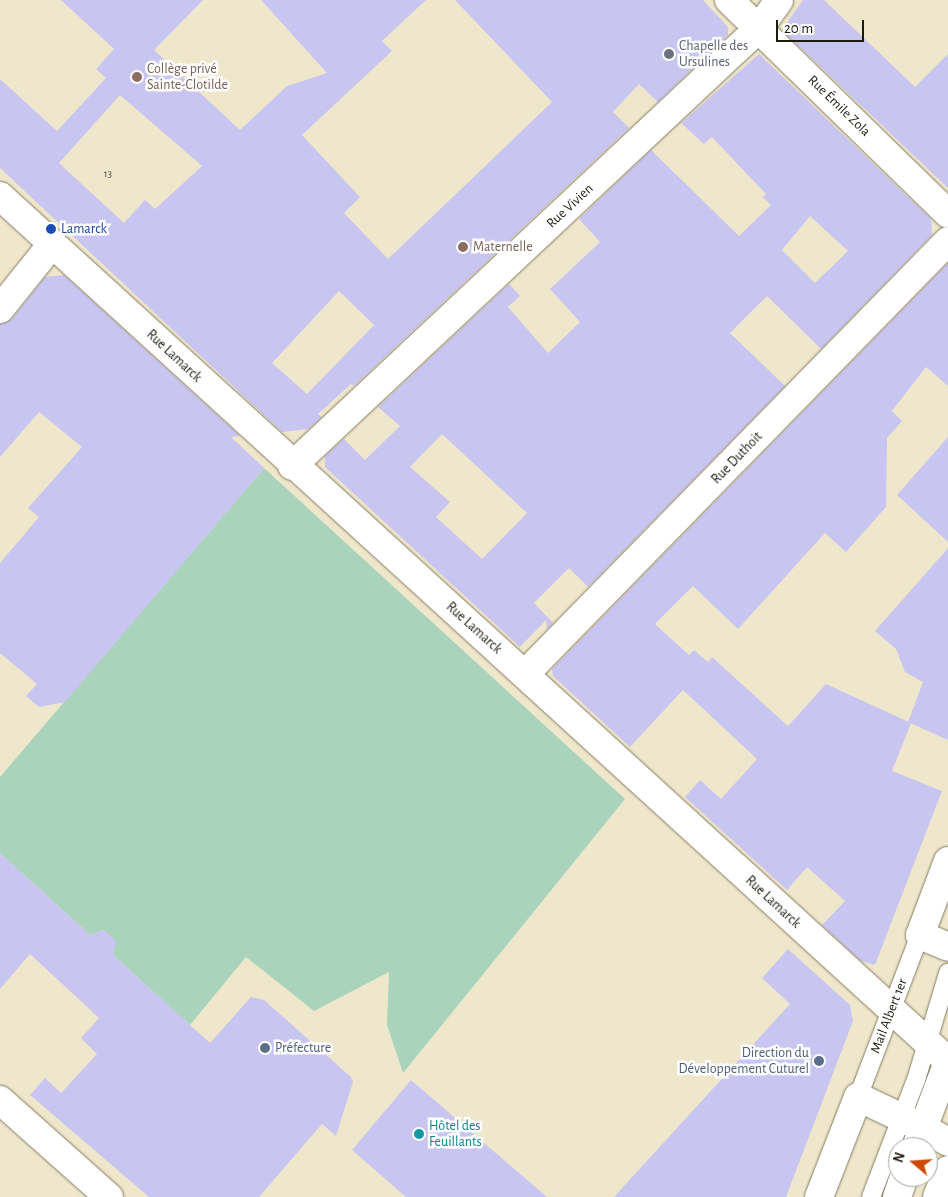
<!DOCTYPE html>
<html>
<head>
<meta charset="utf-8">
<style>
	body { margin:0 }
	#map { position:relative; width:948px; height:1197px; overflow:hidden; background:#efe7cb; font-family:"Alegreya Sans",sans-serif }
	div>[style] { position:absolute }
	.green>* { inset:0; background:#aad3bb }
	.building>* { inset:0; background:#c9c5f1 }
	.roads { filter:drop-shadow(0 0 1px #847d63) drop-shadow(0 0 1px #847d63) }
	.service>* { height:18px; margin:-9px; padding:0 9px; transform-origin:9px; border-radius:9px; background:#fff }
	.minor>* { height:28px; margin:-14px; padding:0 14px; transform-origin:14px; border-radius:14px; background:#fff }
	.secondary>* { height:28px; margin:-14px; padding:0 14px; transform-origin:14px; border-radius:14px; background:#fff }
	.dots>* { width:14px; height:14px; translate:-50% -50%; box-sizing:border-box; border:2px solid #fff; border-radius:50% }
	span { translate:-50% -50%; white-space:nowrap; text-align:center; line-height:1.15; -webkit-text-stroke:5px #fff; paint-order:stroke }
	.number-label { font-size:11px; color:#484548 }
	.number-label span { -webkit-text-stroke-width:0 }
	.worship-label { font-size:14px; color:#5b616d }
	.left { translate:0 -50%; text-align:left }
	.education-label { font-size:14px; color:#785e54 }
	.street-label { font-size:14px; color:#1d1a10 }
	.transit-label { font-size:14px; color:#164399 }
	.service-label { font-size:14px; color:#4e5e75 }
	.right { translate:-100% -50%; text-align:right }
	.culture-label { font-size:14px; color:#0d838f }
	.north { position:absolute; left:888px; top:1137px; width:50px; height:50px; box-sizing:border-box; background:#fff; border:1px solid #a5a39f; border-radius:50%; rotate:288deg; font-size:14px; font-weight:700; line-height:20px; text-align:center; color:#1d1a10 }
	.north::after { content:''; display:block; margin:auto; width:18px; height:22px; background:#ce4805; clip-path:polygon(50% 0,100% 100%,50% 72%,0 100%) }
	.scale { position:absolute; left:776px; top:20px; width:88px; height:22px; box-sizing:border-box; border:2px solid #1d1a10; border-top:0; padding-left:6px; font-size:15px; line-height:18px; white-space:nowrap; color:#1d1a10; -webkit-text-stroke:4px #fff; paint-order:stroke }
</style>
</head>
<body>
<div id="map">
	<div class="green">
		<i style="clip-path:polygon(264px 468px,625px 799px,403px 1073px,387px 1025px,389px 972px,314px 1011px,246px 957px,190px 1025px,113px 955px,104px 930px,90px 935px,0 853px,0 777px)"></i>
	</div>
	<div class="building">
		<i style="clip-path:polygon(evenodd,61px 0,203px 0,154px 50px,240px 130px,287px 86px,327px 73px,261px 0,426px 0,382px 41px,392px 51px,302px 135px,360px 197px,344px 213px,388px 259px,552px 102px,455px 0,703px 0,728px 27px,728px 35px,658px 102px,639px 84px,613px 112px,629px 128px,354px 386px,351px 384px,318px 414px,322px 417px,308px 429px,282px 432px,0 168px,0 79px,57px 131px,106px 78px,96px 69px,114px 49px,61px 0,120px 95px,202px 166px,155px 209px,145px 200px,124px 223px,59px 163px,120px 95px,61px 0,339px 291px,374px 325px,307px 394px,272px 363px,339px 291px)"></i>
		<i style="clip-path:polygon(803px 0,824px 0,915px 87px,948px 54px,948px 188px,787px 35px,786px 24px)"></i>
		<i style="clip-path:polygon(evenodd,759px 54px,931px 219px,932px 235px,821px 349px,767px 296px,730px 333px,785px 386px,588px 587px,569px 568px,534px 603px,553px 623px,547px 629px,546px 620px,520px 647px,325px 467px,325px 456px,344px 439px,365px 460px,400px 426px,378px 407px,509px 284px,520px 296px,508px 307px,548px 353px,580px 322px,550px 289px,600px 242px,579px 219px,651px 150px,739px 236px,771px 205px,763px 197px,766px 194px,712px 137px,704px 144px,681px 123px,759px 54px,810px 216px,848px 251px,815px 283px,782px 250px,810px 216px,759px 54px,442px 434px,527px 513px,482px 559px,436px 517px,450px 502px,410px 467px,442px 434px)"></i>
		<i style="clip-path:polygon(948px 263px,948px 386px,926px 367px,892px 411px,902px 421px,887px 438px,886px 507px,846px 552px,825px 533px,738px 629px,693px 586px,655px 624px,689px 655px,694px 650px,708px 662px,712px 657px,788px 726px,826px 684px,911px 723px,892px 771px,942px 791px,875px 965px,861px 961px,822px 925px,845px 901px,807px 867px,787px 890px,685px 797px,700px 780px,721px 799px,757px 759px,683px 690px,630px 747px,553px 676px,552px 669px)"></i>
		<i style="clip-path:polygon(64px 275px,240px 436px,231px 437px,264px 468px,65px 702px,39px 707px,26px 696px,37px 684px,0 653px,0 563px,39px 517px,28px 508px,82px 447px,39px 412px,0 457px,0 324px,12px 319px,45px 277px)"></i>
		<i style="clip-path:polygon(948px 437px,948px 542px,897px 495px)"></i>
		<i style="clip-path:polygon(948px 548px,948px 740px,908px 722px,923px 682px,905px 672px,896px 649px,875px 631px)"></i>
		<i style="clip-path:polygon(0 853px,90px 935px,104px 930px,116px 941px,113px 955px,210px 1043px,251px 997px,264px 1000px,351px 1077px,353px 1082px,336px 1136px,322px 1124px,259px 1197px,149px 1197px,30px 1095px,45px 1078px,61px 1093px,97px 1054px,81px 1038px,99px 1018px,30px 954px,0 989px)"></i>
		<i style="clip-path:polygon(788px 949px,850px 1005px,853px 1021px,786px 1197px,614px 1197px,790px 1004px,762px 978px)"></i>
		<i style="clip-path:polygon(411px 1080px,547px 1197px,406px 1197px,352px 1150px)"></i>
	</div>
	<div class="roads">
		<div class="service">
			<i style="left:858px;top:1097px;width:173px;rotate:-69.1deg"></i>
			<i style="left:871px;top:1197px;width:125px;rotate:-69deg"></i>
			<i style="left:916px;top:1080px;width:112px;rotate:-73.3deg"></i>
		</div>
		<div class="minor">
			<i style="left:729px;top:0;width:306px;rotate:44.3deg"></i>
			<i style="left:0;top:196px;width:1283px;rotate:42.38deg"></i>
			<i style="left:0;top:309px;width:83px;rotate:-51.3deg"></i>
			<i style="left:292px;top:466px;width:640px;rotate:-43.16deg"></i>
			<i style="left:759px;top:28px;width:34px;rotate:-54deg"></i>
			<i style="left:525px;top:674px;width:605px;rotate:-45.67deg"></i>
			<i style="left:948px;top:861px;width:79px;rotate:110.7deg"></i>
			<i style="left:920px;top:935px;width:30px;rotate:23deg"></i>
			<i style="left:0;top:1100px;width:146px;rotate:41.7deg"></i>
			<i style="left:819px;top:1197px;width:107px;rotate:-68.7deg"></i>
			<i style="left:858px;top:1097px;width:72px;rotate:25.5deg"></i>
		</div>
		<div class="secondary">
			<i style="left:923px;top:1128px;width:29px;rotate:29deg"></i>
			<i style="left:916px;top:1147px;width:91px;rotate:-69.4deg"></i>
			<i style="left:897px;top:1197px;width:21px;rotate:-71deg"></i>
			<i style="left:937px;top:1197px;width:29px;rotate:-68deg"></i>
		</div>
	</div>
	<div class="dots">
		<i style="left:669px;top:54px;background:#6b7280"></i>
		<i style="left:137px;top:77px;background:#8d6e63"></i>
		<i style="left:51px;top:229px;background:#1a4fb4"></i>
		<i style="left:463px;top:247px;background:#8d6e63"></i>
		<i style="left:265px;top:1048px;background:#5c6f8a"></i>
		<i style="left:819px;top:1061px;background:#5c6f8a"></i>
		<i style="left:419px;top:1134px;background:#0f9aa8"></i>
	</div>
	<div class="number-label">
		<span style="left:108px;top:174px">13</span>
	</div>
	<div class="worship-label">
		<span class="left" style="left:679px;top:54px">Chapelle des<br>Ursulines</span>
	</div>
	<div class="education-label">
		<span class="left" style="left:147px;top:77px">Collège privé<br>Sainte-Clotilde</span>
		<span class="left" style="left:473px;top:247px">Maternelle</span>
	</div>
	<div class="street-label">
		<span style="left:839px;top:106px;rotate:44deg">Rue Émile Zola</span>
		<span style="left:570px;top:206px;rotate:-43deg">Rue Vivien</span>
		<span style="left:174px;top:356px;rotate:43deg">Rue Lamarck</span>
		<span style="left:737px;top:458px;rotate:-46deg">Rue Duthoit</span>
		<span style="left:474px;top:628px;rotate:42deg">Rue Lamarck</span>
		<span style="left:773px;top:902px;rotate:43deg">Rue Lamarck</span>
		<span style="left:889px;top:1016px;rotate:-69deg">Mail Albert 1er</span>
	</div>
	<div class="transit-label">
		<span class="left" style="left:61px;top:229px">Lamarck</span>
	</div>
	<div class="service-label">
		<span class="left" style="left:275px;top:1048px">Préfecture</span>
		<span class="right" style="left:809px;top:1061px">Direction du<br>Développement Cuturel</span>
	</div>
	<div class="culture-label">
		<span class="left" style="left:429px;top:1134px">Hôtel des<br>Feuillants</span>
	</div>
	<div class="north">N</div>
	<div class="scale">20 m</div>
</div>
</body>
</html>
